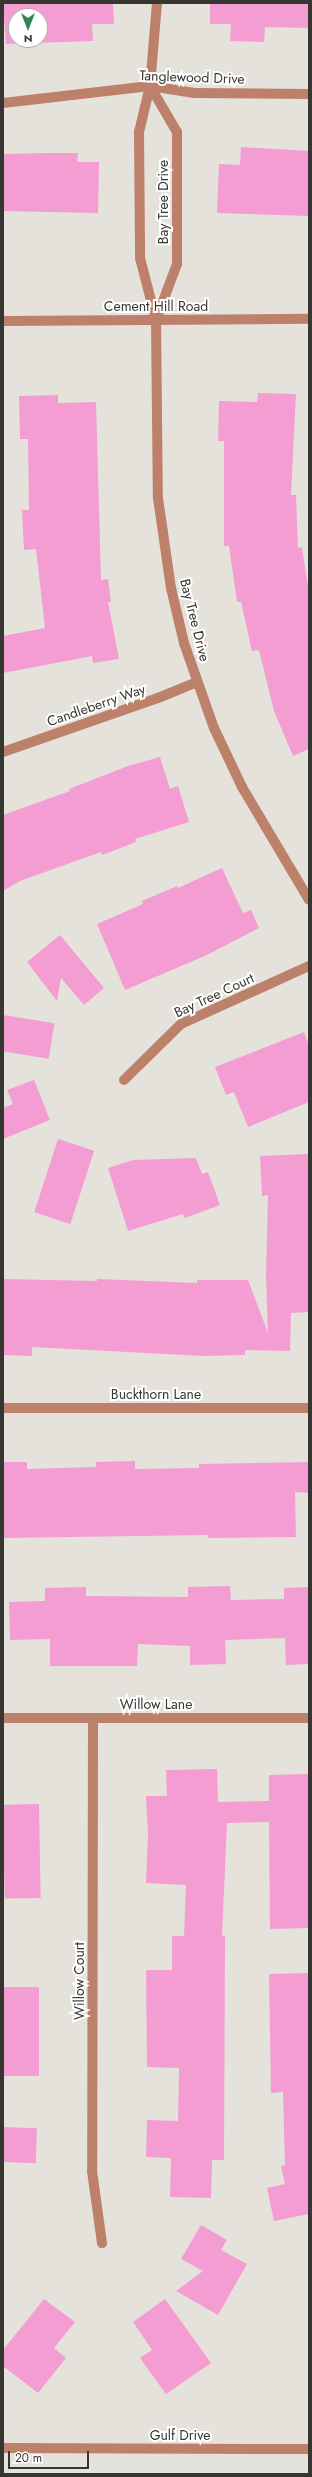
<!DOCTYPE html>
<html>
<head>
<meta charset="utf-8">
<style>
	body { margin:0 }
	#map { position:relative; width:312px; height:2477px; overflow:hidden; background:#e4e2db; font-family:Jost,sans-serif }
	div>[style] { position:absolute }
	.building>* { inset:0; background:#f49dd3; transform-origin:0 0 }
	.minor>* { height:10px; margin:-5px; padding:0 5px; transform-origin:5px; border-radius:5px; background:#bd806a }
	span { translate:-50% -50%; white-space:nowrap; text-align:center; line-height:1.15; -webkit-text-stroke:4px #fff; paint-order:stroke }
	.street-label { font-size:14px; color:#363633 }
	.frame { position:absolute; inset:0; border:4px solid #363633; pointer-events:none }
	.north { position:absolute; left:8px; top:8px; width:40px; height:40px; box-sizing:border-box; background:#fff; border:1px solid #afafad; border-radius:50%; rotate:180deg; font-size:11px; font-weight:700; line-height:16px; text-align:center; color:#363633 }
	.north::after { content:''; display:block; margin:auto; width:14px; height:18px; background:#358252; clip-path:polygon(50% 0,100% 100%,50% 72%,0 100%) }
	.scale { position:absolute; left:8px; top:2451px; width:81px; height:18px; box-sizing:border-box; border:2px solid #363633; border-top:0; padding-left:5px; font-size:12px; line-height:14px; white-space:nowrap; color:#363633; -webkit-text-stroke:3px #fff; paint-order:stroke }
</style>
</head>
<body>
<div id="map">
	<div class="building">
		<i style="clip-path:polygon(evenodd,3px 3px,113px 3px,114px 24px,92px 24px,93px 41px,6px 44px,3px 3px,16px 16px,40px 16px,40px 40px,16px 40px,16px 16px)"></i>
		<i style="clip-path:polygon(210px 3px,309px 3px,309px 28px,265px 27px,264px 42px,230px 41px,231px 24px,210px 24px)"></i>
		<i style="clip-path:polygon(241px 147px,309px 151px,309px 216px,217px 213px,219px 164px,240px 165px)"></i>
		<i style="clip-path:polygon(48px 153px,78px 153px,77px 162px,99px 162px,98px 213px,3px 211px,3px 154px)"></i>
		<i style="clip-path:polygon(258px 393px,296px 394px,291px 495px,296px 495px,298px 548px,302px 547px,309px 594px,309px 749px,293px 756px,274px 711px,259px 650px,252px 651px,241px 602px,237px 602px,229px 546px,224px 546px,224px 441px,218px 441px,219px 401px,257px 402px)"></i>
		<i style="clip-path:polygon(58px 395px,58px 403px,96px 402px,101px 580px,108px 579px,111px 602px,108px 602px,119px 659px,93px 663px,92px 656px,3px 673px,3px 636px,45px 628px,36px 549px,24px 550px,22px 510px,29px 510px,28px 439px,20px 439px,19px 396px)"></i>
		<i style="clip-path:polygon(160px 757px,170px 789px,178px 786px,189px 822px,135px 839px,136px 842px,102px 855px,101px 852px,20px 881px,3px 891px,3px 815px,70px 791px,69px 789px,128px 766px)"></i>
		<i style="clip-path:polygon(222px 868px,243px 913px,251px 910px,259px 928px,207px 955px,125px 990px,97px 924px,143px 904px,142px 901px,177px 886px,178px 888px)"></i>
		<i style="clip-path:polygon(60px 935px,104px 988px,84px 1005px,61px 978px,57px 1001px,27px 962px)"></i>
		<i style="left:3px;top:1015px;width:52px;height:36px;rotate:9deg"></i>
		<i style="clip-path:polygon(304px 1032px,309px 1046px,309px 1102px,248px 1127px,234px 1092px,226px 1095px,215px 1067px)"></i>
		<i style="clip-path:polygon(34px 1080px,50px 1120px,3px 1139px,3px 1108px,13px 1104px,7px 1090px)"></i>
		<i style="left:58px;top:1139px;width:38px;height:77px;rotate:18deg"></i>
		<i style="clip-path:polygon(309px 1154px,309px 1312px,291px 1313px,290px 1351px,245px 1350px,245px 1355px,204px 1356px,32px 1347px,32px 1356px,3px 1355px,3px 1279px,97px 1281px,97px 1279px,197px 1283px,197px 1280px,248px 1280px,268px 1333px,266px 1276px,268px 1195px,262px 1196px,260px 1156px)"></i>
		<i style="clip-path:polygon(196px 1158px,202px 1174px,208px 1172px,220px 1205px,185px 1218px,183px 1214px,128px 1231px,108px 1168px,133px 1160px)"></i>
		<i style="clip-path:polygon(135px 1461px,135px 1469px,199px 1468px,199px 1464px,309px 1462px,309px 1493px,295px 1492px,296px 1537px,208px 1538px,208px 1535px,3px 1538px,3px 1462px,27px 1462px,27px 1469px,96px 1467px,96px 1462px)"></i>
		<i style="clip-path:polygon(230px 1586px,231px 1600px,284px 1599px,284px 1588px,309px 1587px,309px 1664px,286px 1665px,285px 1638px,225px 1640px,226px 1664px,190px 1665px,190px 1646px,138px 1644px,137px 1666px,50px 1666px,50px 1639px,10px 1640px,9px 1602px,45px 1601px,45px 1588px,86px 1587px,86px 1596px,188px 1597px,188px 1587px)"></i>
		<i style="clip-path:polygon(217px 1769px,218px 1802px,269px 1801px,269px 1775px,309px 1774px,309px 1928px,270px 1929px,269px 1822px,227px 1823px,222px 1936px,225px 1936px,224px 2160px,212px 2160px,211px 2198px,170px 2197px,171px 2158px,146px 2157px,147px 2120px,178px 2121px,179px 2068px,147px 2067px,146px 1970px,172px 1970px,172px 1936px,184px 1936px,186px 1885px,146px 1883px,148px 1835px,146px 1796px,167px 1796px,166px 1770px)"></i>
		<i style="left:39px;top:1804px;width:94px;height:36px;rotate:89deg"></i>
		<i style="clip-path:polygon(309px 1973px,309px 2214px,274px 2221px,267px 2188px,285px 2184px,281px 2166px,285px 2165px,283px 2092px,271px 2093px,269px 1974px)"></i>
		<i style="left:3px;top:1987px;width:36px;height:89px"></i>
		<i style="left:3px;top:2127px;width:34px;height:35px;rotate:2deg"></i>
		<i style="clip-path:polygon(201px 2225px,227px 2240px,221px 2250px,247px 2264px,218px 2315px,176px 2291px,203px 2271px,181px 2259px)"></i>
		<i style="clip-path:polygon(44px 2299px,75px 2322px,54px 2348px,66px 2358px,38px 2393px,3px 2366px,3px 2350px)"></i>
		<i style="clip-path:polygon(165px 2299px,211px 2363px,166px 2394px,140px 2358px,152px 2350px,133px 2322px)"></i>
	</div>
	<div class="minor">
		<i style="left:157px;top:3px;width:83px;rotate:94.8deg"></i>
		<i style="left:150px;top:86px;width:47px;rotate:103.4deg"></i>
		<i style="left:139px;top:132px;width:126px;rotate:89.5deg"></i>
		<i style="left:140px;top:258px;width:64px;rotate:75.5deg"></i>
		<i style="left:156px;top:320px;width:178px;rotate:89.4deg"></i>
		<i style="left:158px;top:498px;width:91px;rotate:81.8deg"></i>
		<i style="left:171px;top:588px;width:57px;rotate:76.7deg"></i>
		<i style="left:184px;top:643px;width:90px;rotate:70.6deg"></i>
		<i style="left:214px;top:728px;width:65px;rotate:64.6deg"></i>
		<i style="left:242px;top:787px;width:131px;rotate:59.3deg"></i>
		<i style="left:150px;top:86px;width:53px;rotate:59.6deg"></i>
		<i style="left:177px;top:132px;width:132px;rotate:90deg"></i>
		<i style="left:177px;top:264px;width:60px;rotate:110.6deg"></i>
		<i style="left:3px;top:103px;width:148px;rotate:-6.6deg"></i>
		<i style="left:150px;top:86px;width:45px;rotate:9deg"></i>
		<i style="left:194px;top:93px;width:115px;rotate:0.5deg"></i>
		<i style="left:3px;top:321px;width:306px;rotate:-0.4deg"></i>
		<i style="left:3px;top:752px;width:164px;rotate:-19.2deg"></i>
		<i style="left:158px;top:698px;width:42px;rotate:-22.3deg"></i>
		<i style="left:124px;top:1080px;width:80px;rotate:-44.5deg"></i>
		<i style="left:181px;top:1024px;width:141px;rotate:-24.4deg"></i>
		<i style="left:3px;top:1408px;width:306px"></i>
		<i style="left:3px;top:1718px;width:306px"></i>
		<i style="left:93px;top:1718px;width:453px;rotate:90.1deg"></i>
		<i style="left:92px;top:2171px;width:73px;rotate:82.1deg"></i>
		<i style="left:3px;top:2448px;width:306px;rotate:0.2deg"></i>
	</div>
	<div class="street-label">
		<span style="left:192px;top:77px;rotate:2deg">Tanglewood Drive</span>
		<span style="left:163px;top:202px;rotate:-90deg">Bay Tree Drive</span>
		<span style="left:156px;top:306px">Cement Hill Road</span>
		<span style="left:195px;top:620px;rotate:76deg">Bay Tree Drive</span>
		<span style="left:96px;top:705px;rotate:-19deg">Candleberry Way</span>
		<span style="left:214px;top:995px;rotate:-25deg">Bay Tree Court</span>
		<span style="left:156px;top:1394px">Buckthorn Lane</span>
		<span style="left:156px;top:1704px">Willow Lane</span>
		<span style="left:79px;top:1981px;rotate:-90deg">Willow Court</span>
		<span style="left:180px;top:2435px">Gulf Drive</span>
	</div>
	<div class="frame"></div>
	<div class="north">N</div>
	<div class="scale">20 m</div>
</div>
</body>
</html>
